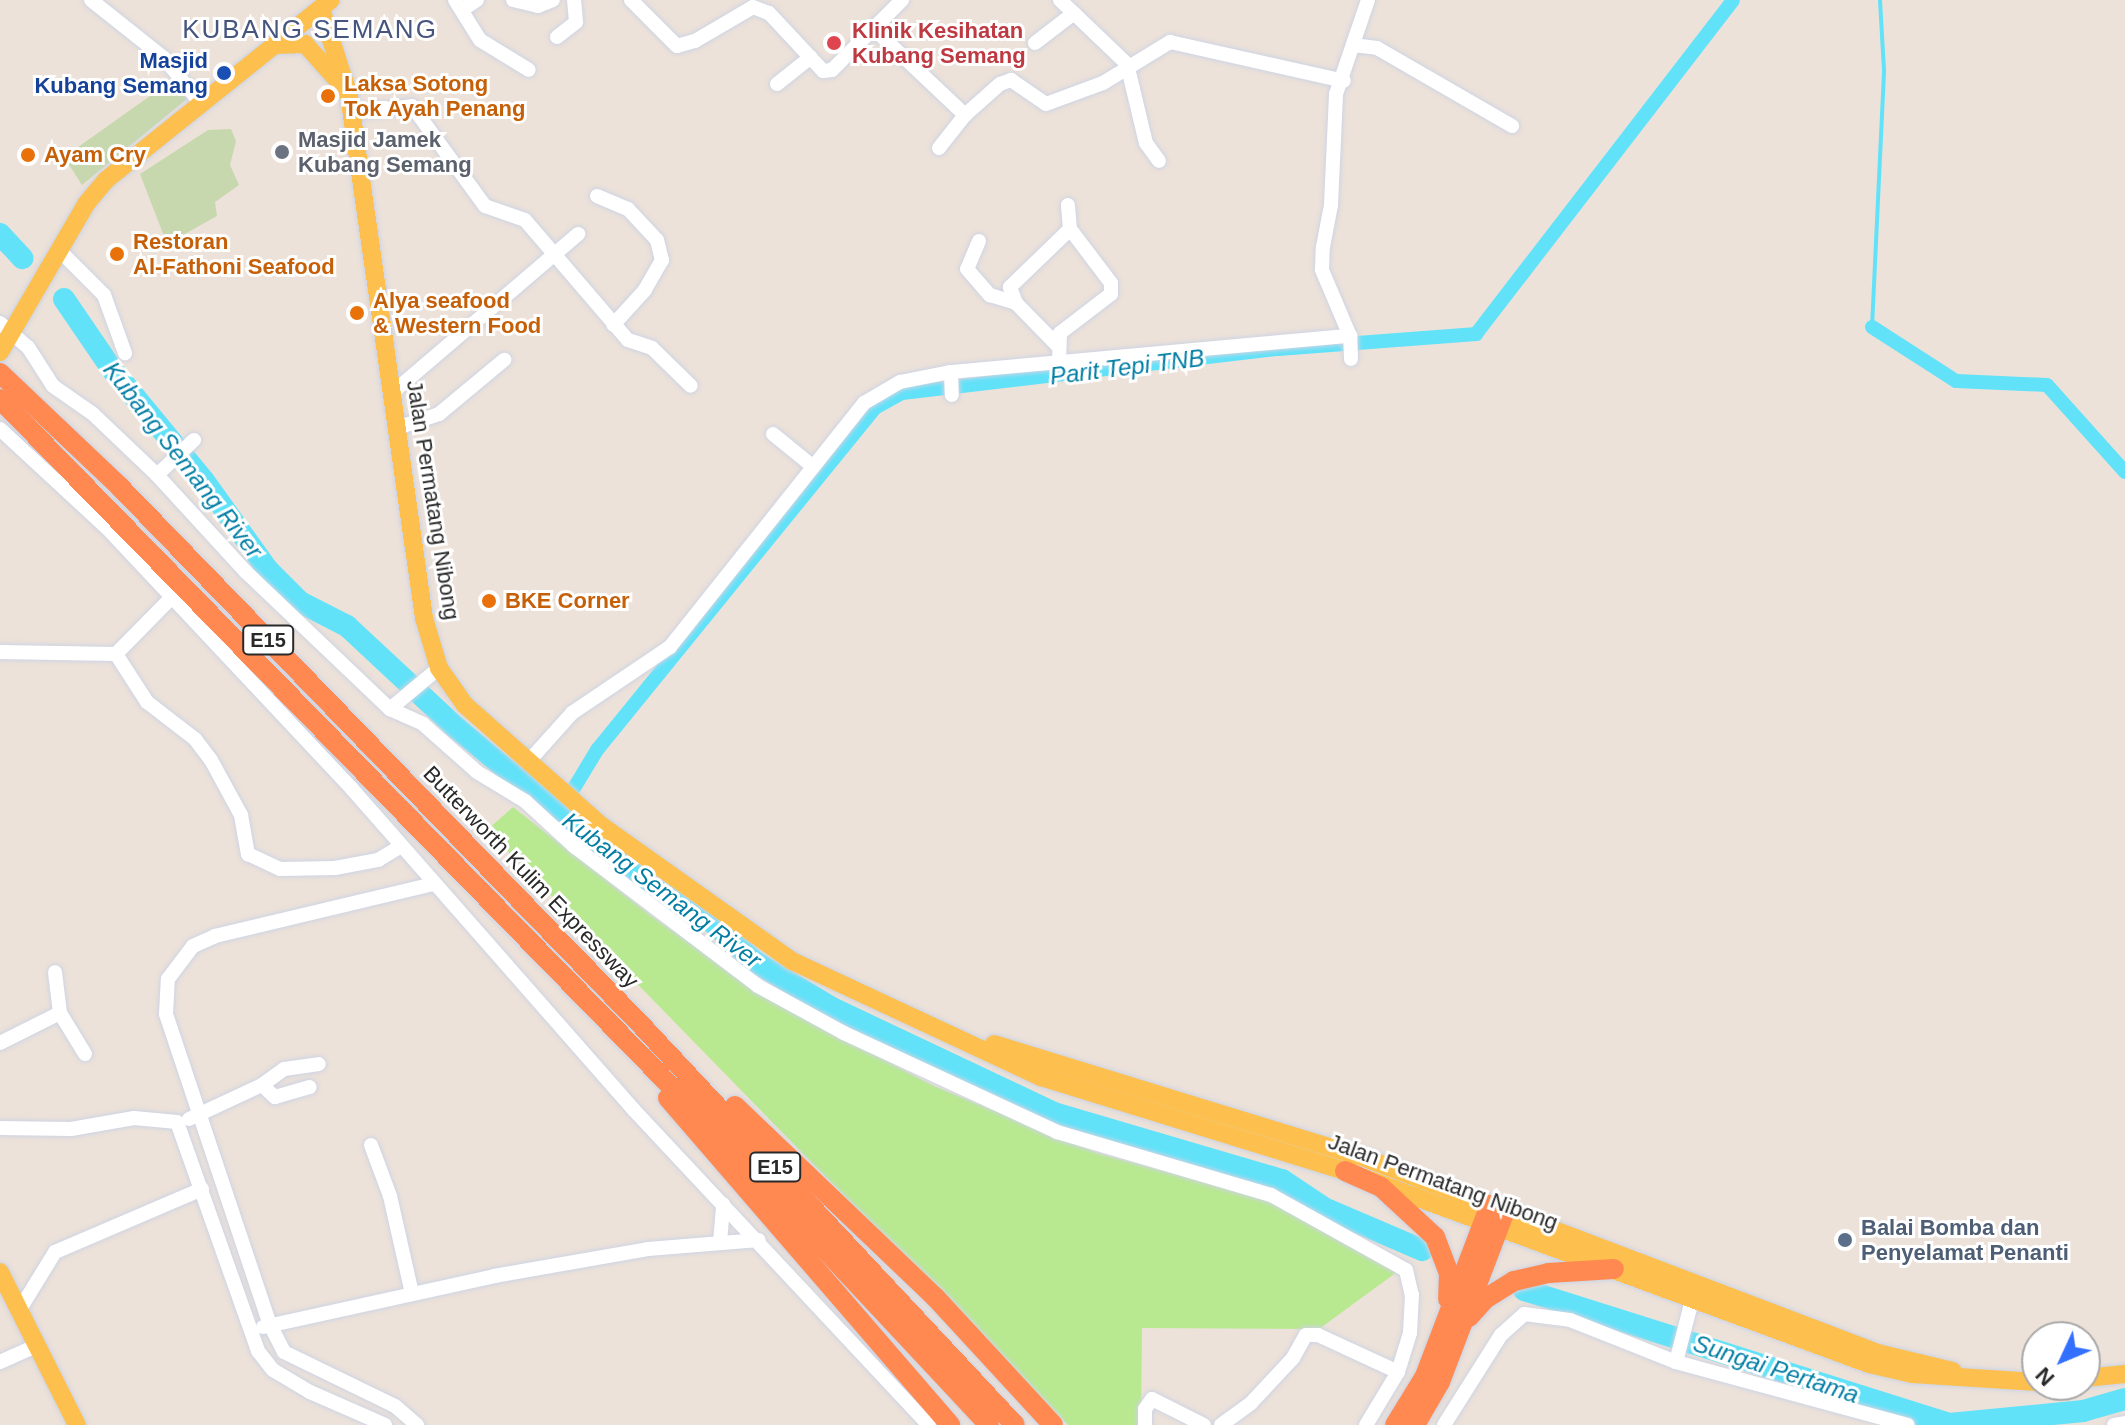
<!DOCTYPE html>
<html>
<head>
<meta charset="utf-8">
<style>
	body { margin:0 }
	#map { position:relative; width:2125px; height:1425px; overflow:hidden; background:#ede2d9; font-family:Helvetica,sans-serif }
	div>[style] { position:absolute }
	.green>* { inset:0; background:#b8e990 }
	.cemetery>* { inset:0; background:#c7d8ae }
	.stream>* { height:4px; margin:-2px; padding:0 2px; transform-origin:2px; border-radius:2px; background:#61e2f9 }
	.canal>* { height:14px; margin:-7px; padding:0 7px; transform-origin:7px; border-radius:7px; background:#61e2f9 }
	.river>* { height:22px; margin:-11px; padding:0 11px; transform-origin:11px; border-radius:11px; background:#61e2f9 }
	.roads { filter:drop-shadow(0 0 2px #ced4e3) drop-shadow(0 0 2px #ced4e3) }
	.minor>* { height:14px; margin:-7px; padding:0 7px; transform-origin:7px; border-radius:7px; background:#fff }
	.major>* { height:18px; margin:-9px; padding:0 9px; transform-origin:9px; border-radius:9px; background:#fdc04e }
	.highway>* { height:20px; margin:-10px; padding:0 10px; transform-origin:10px; border-radius:10px; background:#ff8951 }
	.dots>* { width:22px; height:22px; translate:-50% -50%; box-sizing:border-box; border:4px solid #fff; border-radius:50% }
	span { translate:-50% -50%; white-space:nowrap; text-align:center; line-height:1.15; -webkit-text-stroke:6px #fff; paint-order:stroke }
	.shield-label span { padding:2px 6px; background:#fff; border:2px solid; border-radius:6px; -webkit-text-stroke-width:0 }
	.shield-label { font-size:20px; color:#292929; font-weight:700 }
	.health-label { font-size:22px; color:#be3a42; font-weight:700 }
	.left { translate:0 -50%; text-align:left }
	.transit-label { font-size:22px; color:#164399; font-weight:700 }
	.right { translate:-100% -50%; text-align:right }
	.food-label { font-size:22px; color:#c56008; font-weight:700 }
	.worship-label { font-size:22px; color:#5b616d; font-weight:700 }
	.street-label { font-size:22px; color:#292929 }
	.service-label { font-size:22px; color:#4e5e75; font-weight:700 }
	.water-label { font-size:24px; color:#027ea4; font-style:italic }
	.quarter-label { font-size:26px; color:#45557d; letter-spacing:2px }
	.north { position:absolute; left:2021px; top:1321px; width:80px; height:80px; box-sizing:border-box; background:#fff; border:2px solid #a9a9a9; border-radius:50%; rotate:226deg; font-size:22px; font-weight:700; line-height:32px; text-align:center; color:#292929 }
	.north::after { content:''; display:block; margin:auto; width:28px; height:36px; background:#3370ff; clip-path:polygon(50% 0,100% 100%,50% 72%,0 100%) }
</style>
</head>
<body>
<div id="map">
	<div class="green">
		<i style="clip-path:polygon(513px 807px,653px 917px,774px 1002px,934px 1086px,1097px 1153px,1270px 1200px,1397px 1272px,1319px 1329px,1142px 1328px,1141px 1425px,1068px 1425px,487px 830px)"></i>
	</div>
	<div class="cemetery">
		<i style="clip-path:polygon(171px 81px,187px 99px,82px 185px,64px 157px)"></i>
		<i style="clip-path:polygon(231px 129px,236px 141px,230px 165px,239px 185px,215px 202px,217px 216px,167px 244px,140px 174px,208px 130px)"></i>
	</div>
	<div class="stream">
		<i style="left:1872px;top:327px;width:257px;rotate:-87.3deg"></i>
		<i style="left:1884px;top:70px;width:70px;rotate:-93.3deg"></i>
	</div>
	<div class="canal">
		<i style="left:1872px;top:327px;width:100px;rotate:32.7deg"></i>
		<i style="left:1956px;top:381px;width:91px;rotate:2.5deg"></i>
		<i style="left:2047px;top:385px;width:117px;rotate:48.1deg"></i>
		<i style="left:559px;top:813px;width:74px;rotate:-58.9deg"></i>
		<i style="left:597px;top:750px;width:441px;rotate:-50.9deg"></i>
		<i style="left:875px;top:408px;width:31px;rotate:-29deg"></i>
		<i style="left:902px;top:393px;width:379px;rotate:-6.7deg"></i>
		<i style="left:1278px;top:349px;width:199px;rotate:-4.3deg"></i>
		<i style="left:1476px;top:334px;width:421px;rotate:-52.4deg"></i>
	</div>
	<div class="river">
		<i style="left:0;top:234px;width:33px;rotate:47deg"></i>
		<i style="left:64px;top:299px;width:83px;rotate:55.7deg"></i>
		<i style="left:111px;top:368px;width:146px;rotate:50.5deg"></i>
		<i style="left:204px;top:481px;width:110px;rotate:54.3deg"></i>
		<i style="left:268px;top:570px;width:45px;rotate:45deg"></i>
		<i style="left:300px;top:602px;width:53px;rotate:27.1deg"></i>
		<i style="left:347px;top:626px;width:145px;rotate:43deg"></i>
		<i style="left:453px;top:725px;width:202px;rotate:39.6deg"></i>
		<i style="left:609px;top:854px;width:51px;rotate:38.7deg"></i>
		<i style="left:649px;top:886px;width:71px;rotate:29.4deg"></i>
		<i style="left:711px;top:921px;width:59px;rotate:42.9deg"></i>
		<i style="left:754px;top:961px;width:91px;rotate:31.1deg"></i>
		<i style="left:832px;top:1008px;width:246px;rotate:25.3deg"></i>
		<i style="left:1054px;top:1113px;width:238px;rotate:16.4deg"></i>
		<i style="left:1282px;top:1180px;width:50px;rotate:33.7deg"></i>
		<i style="left:1324px;top:1208px;width:107px;rotate:23.2deg"></i>
		<i style="left:1524px;top:1290px;width:446px;rotate:17.5deg"></i>
		<i style="left:1949px;top:1424px;width:135px;rotate:-5.5deg"></i>
		<i style="left:2083px;top:1411px;width:44px;rotate:-15.9deg"></i>
	</div>
	<div class="roads">
		<div class="minor">
			<i style="left:91px;top:0;width:93px;rotate:38.5deg"></i>
			<i style="left:164px;top:58px;width:60px;rotate:51deg"></i>
			<i style="left:455px;top:0;width:47px;rotate:58deg"></i>
			<i style="left:480px;top:40px;width:57px;rotate:31.5deg"></i>
			<i style="left:513px;top:0;width:26px;rotate:13deg"></i>
			<i style="left:538px;top:6px;width:16px;rotate:-22deg"></i>
			<i style="left:631px;top:0;width:65px;rotate:45deg"></i>
			<i style="left:677px;top:46px;width:19px;rotate:-16deg"></i>
			<i style="left:695px;top:41px;width:67px;rotate:-30.4deg"></i>
			<i style="left:753px;top:7px;width:17px;rotate:21deg"></i>
			<i style="left:769px;top:13px;width:79px;rotate:47deg"></i>
			<i style="left:823px;top:71px;width:9px;rotate:-6deg"></i>
			<i style="left:832px;top:70px;width:99px;rotate:-45deg"></i>
			<i style="left:1060px;top:0;width:93px;rotate:43.7deg"></i>
			<i style="left:1127px;top:64px;width:81px;rotate:76.5deg"></i>
			<i style="left:1146px;top:143px;width:22px;rotate:54deg"></i>
			<i style="left:462px;top:10px;width:18px;rotate:-34deg"></i>
			<i style="left:875px;top:30px;width:124px;rotate:43.4deg"></i>
			<i style="left:557px;top:37px;width:24px;rotate:-38deg"></i>
			<i style="left:576px;top:22px;width:22px;rotate:-95deg"></i>
			<i style="left:1035px;top:43px;width:49px;rotate:-37.6deg"></i>
			<i style="left:1353px;top:45px;width:24px;rotate:7deg"></i>
			<i style="left:1377px;top:48px;width:156px;rotate:30deg"></i>
			<i style="left:777px;top:84px;width:43px;rotate:-38.5deg"></i>
			<i style="left:351px;top:113px;width:61px;rotate:-6.5deg"></i>
			<i style="left:412px;top:106px;width:124px;rotate:53.9deg"></i>
			<i style="left:485px;top:206px;width:42px;rotate:19.3deg"></i>
			<i style="left:525px;top:220px;width:158px;rotate:49.4deg"></i>
			<i style="left:628px;top:340px;width:25px;rotate:18deg"></i>
			<i style="left:652px;top:348px;width:54px;rotate:44.3deg"></i>
			<i style="left:939px;top:148px;width:42px;rotate:-51.8deg"></i>
			<i style="left:965px;top:115px;width:47px;rotate:-41.5deg"></i>
			<i style="left:1000px;top:84px;width:12px;rotate:-20deg"></i>
			<i style="left:1011px;top:80px;width:42px;rotate:34.4deg"></i>
			<i style="left:1046px;top:104px;width:61px;rotate:-20.2deg"></i>
			<i style="left:1103px;top:83px;width:79px;rotate:-31.5deg"></i>
			<i style="left:1170px;top:42px;width:178px;rotate:12.6deg"></i>
			<i style="left:597px;top:196px;width:34px;rotate:23deg"></i>
			<i style="left:628px;top:209px;width:42px;rotate:46.9deg"></i>
			<i style="left:657px;top:240px;width:21px;rotate:76deg"></i>
			<i style="left:662px;top:260px;width:34px;rotate:120deg"></i>
			<i style="left:645px;top:290px;width:47px;rotate:132.4deg"></i>
			<i style="left:979px;top:241px;width:30px;rotate:113deg"></i>
			<i style="left:967px;top:269px;width:35px;rotate:49deg"></i>
			<i style="left:990px;top:295px;width:27px;rotate:17deg"></i>
			<i style="left:59px;top:250px;width:64px;rotate:45deg"></i>
			<i style="left:104px;top:295px;width:62px;rotate:70.1deg"></i>
			<i style="left:0;top:323px;width:37px;rotate:41deg"></i>
			<i style="left:28px;top:347px;width:46px;rotate:57.3deg"></i>
			<i style="left:53px;top:386px;width:49px;rotate:35deg"></i>
			<i style="left:93px;top:414px;width:88px;rotate:43.6deg"></i>
			<i style="left:157px;top:475px;width:132px;rotate:47.5deg"></i>
			<i style="left:246px;top:572px;width:199px;rotate:43.6deg"></i>
			<i style="left:390px;top:709px;width:36px;rotate:24deg"></i>
			<i style="left:423px;top:724px;width:72px;rotate:41.6deg"></i>
			<i style="left:477px;top:772px;width:56px;rotate:31.1deg"></i>
			<i style="left:525px;top:801px;width:68px;rotate:42.6deg"></i>
			<i style="left:575px;top:847px;width:230px;rotate:37.2deg"></i>
			<i style="left:758px;top:986px;width:98px;rotate:28.7deg"></i>
			<i style="left:844px;top:1033px;width:235px;rotate:24.9deg"></i>
			<i style="left:1057px;top:1132px;width:223px;rotate:16.4deg"></i>
			<i style="left:1271px;top:1195px;width:154px;rotate:29.1deg"></i>
			<i style="left:1406px;top:1270px;width:26px;rotate:77deg"></i>
			<i style="left:1412px;top:1295px;width:38px;rotate:93deg"></i>
			<i style="left:1410px;top:1333px;width:41px;rotate:107.1deg"></i>
			<i style="left:1398px;top:1372px;width:62px;rotate:121.1deg"></i>
			<i style="left:1057px;top:345px;width:59px;rotate:-134.3deg"></i>
			<i style="left:1016px;top:303px;width:17px;rotate:-111deg"></i>
			<i style="left:1010px;top:287px;width:83px;rotate:-44deg"></i>
			<i style="left:1351px;top:359px;width:23px;rotate:-92deg"></i>
			<i style="left:1350px;top:336px;width:72px;rotate:-113deg"></i>
			<i style="left:1322px;top:270px;width:23px;rotate:-88deg"></i>
			<i style="left:1323px;top:247px;width:43px;rotate:-79.2deg"></i>
			<i style="left:1331px;top:205px;width:111px;rotate:-87.4deg"></i>
			<i style="left:1336px;top:94px;width:99px;rotate:-71.2deg"></i>
			<i style="left:1059px;top:362px;width:29px;rotate:-88deg"></i>
			<i style="left:1060px;top:333px;width:64px;rotate:-37.4deg"></i>
			<i style="left:1111px;top:294px;width:11px;rotate:-90deg"></i>
			<i style="left:1111px;top:283px;width:68px;rotate:-127.2deg"></i>
			<i style="left:1070px;top:229px;width:24px;rotate:-95deg"></i>
			<i style="left:951px;top:372px;width:23px;rotate:88deg"></i>
			<i style="left:392px;top:393px;width:245px;rotate:-40.5deg"></i>
			<i style="left:397px;top:428px;width:44px;rotate:-18.4deg"></i>
			<i style="left:439px;top:414px;width:85px;rotate:-39.7deg"></i>
			<i style="left:0;top:429px;width:147px;rotate:42.8deg"></i>
			<i style="left:108px;top:529px;width:357px;rotate:46.8deg"></i>
			<i style="left:352px;top:789px;width:426px;rotate:48.7deg"></i>
			<i style="left:633px;top:1109px;width:433px;rotate:46.9deg"></i>
			<i style="left:773px;top:434px;width:49px;rotate:39.2deg"></i>
			<i style="left:157px;top:475px;width:51px;rotate:-43.4deg"></i>
			<i style="left:0;top:652px;width:116px;rotate:1deg"></i>
			<i style="left:116px;top:654px;width:78px;rotate:-45.5deg"></i>
			<i style="left:116px;top:654px;width:57px;rotate:57.1deg"></i>
			<i style="left:147px;top:702px;width:61px;rotate:37.6deg"></i>
			<i style="left:195px;top:739px;width:26px;rotate:53deg"></i>
			<i style="left:211px;top:760px;width:63px;rotate:61.4deg"></i>
			<i style="left:241px;top:815px;width:40px;rotate:80deg"></i>
			<i style="left:248px;top:854px;width:35px;rotate:25deg"></i>
			<i style="left:280px;top:869px;width:55px;rotate:-1deg"></i>
			<i style="left:335px;top:868px;width:44px;rotate:-10.5deg"></i>
			<i style="left:378px;top:860px;width:27px;rotate:-31deg"></i>
			<i style="left:390px;top:709px;width:64px;rotate:-39.9deg"></i>
			<i style="left:529px;top:761px;width:64px;rotate:-48.1deg"></i>
			<i style="left:572px;top:713px;width:118px;rotate:-34deg"></i>
			<i style="left:670px;top:647px;width:312px;rotate:-51.5deg"></i>
			<i style="left:864px;top:403px;width:42px;rotate:-30.3deg"></i>
			<i style="left:900px;top:382px;width:52px;rotate:-11.1deg"></i>
			<i style="left:951px;top:372px;width:401px;rotate:-5.2deg"></i>
			<i style="left:60px;top:1013px;width:48px;rotate:58.6deg"></i>
			<i style="left:0;top:1043px;width:67px;rotate:-26.6deg"></i>
			<i style="left:60px;top:1013px;width:41px;rotate:-97deg"></i>
			<i style="left:262px;top:1085px;width:27px;rotate:-36deg"></i>
			<i style="left:284px;top:1069px;width:35px;rotate:-8deg"></i>
			<i style="left:189px;top:1119px;width:81px;rotate:-25deg"></i>
			<i style="left:262px;top:1085px;width:18px;rotate:43deg"></i>
			<i style="left:275px;top:1097px;width:36px;rotate:-16deg"></i>
			<i style="left:0;top:1128px;width:71px;rotate:0.8deg"></i>
			<i style="left:71px;top:1129px;width:64px;rotate:-9.9deg"></i>
			<i style="left:134px;top:1118px;width:43px;rotate:5.3deg"></i>
			<i style="left:177px;top:1122px;width:243px;rotate:70.5deg"></i>
			<i style="left:258px;top:1351px;width:24px;rotate:52deg"></i>
			<i style="left:273px;top:1370px;width:43px;rotate:30.7deg"></i>
			<i style="left:310px;top:1392px;width:82px;rotate:23.7deg"></i>
			<i style="left:371px;top:1145px;width:54px;rotate:69.6deg"></i>
			<i style="left:390px;top:1196px;width:100px;rotate:77.3deg"></i>
			<i style="left:720px;top:1242px;width:38px;rotate:-85deg"></i>
			<i style="left:20px;top:1309px;width:67px;rotate:-58.4deg"></i>
			<i style="left:55px;top:1252px;width:160px;rotate:-23.2deg"></i>
			<i style="left:263px;top:1327px;width:237px;rotate:-12.4deg"></i>
			<i style="left:494px;top:1276px;width:156px;rotate:-9.9deg"></i>
			<i style="left:648px;top:1249px;width:111px;rotate:-4.6deg"></i>
			<i style="left:0;top:1362px;width:42px;rotate:-24.1deg"></i>
			<i style="left:1676px;top:1362px;width:64px;rotate:-75.5deg"></i>
			<i style="left:417px;top:1425px;width:29px;rotate:-139deg"></i>
			<i style="left:395px;top:1406px;width:123px;rotate:-154.1deg"></i>
			<i style="left:284px;top:1352px;width:30px;rotate:-117deg"></i>
			<i style="left:270px;top:1325px;width:328px;rotate:-108.5deg"></i>
			<i style="left:166px;top:1014px;width:35px;rotate:-87deg"></i>
			<i style="left:168px;top:979px;width:41px;rotate:-52.9deg"></i>
			<i style="left:193px;top:946px;width:24px;rotate:-24deg"></i>
			<i style="left:215px;top:936px;width:224px;rotate:-13.4deg"></i>
			<i style="left:1145px;top:1425px;width:16px;rotate:-90deg"></i>
			<i style="left:1145px;top:1409px;width:12px;rotate:-55deg"></i>
			<i style="left:1152px;top:1399px;width:58px;rotate:26.6deg"></i>
			<i style="left:1221px;top:1425px;width:37px;rotate:-36deg"></i>
			<i style="left:1251px;top:1403px;width:62px;rotate:-47deg"></i>
			<i style="left:1293px;top:1358px;width:26px;rotate:-61deg"></i>
			<i style="left:1306px;top:1335px;width:12px"></i>
			<i style="left:1318px;top:1335px;width:88px;rotate:24.8deg"></i>
			<i style="left:1444px;top:1425px;width:107px;rotate:-57.7deg"></i>
			<i style="left:1501px;top:1335px;width:31px;rotate:-42deg"></i>
			<i style="left:1524px;top:1314px;width:46px;rotate:7.4deg"></i>
			<i style="left:1570px;top:1320px;width:114px;rotate:21.6deg"></i>
			<i style="left:1676px;top:1362px;width:240px;rotate:15.2deg"></i>
			<i style="left:2114px;top:1425px;width:11px;rotate:-10deg"></i>
		</div>
		<div class="major">
			<i style="left:321px;top:9px;width:90px;rotate:72deg"></i>
			<i style="left:349px;top:95px;width:528px;rotate:81.84deg"></i>
			<i style="left:424px;top:618px;width:52px;rotate:73.3deg"></i>
			<i style="left:439px;top:668px;width:45px;rotate:54.9deg"></i>
			<i style="left:465px;top:705px;width:183px;rotate:41.5deg"></i>
			<i style="left:602px;top:826px;width:233px;rotate:35.4deg"></i>
			<i style="left:792px;top:961px;width:275px;rotate:25deg"></i>
			<i style="left:1041px;top:1077px;width:318px;rotate:17.2deg"></i>
			<i style="left:1345px;top:1171px;width:558px;rotate:20.22deg"></i>
			<i style="left:1869px;top:1364px;width:44px;rotate:13.1deg"></i>
			<i style="left:1912px;top:1374px;width:125px;rotate:3.7deg"></i>
			<i style="left:276px;top:45px;width:29px;rotate:-2deg"></i>
			<i style="left:305px;top:44px;width:52px;rotate:48.1deg"></i>
			<i style="left:0;top:352px;width:171px;rotate:-59.8deg"></i>
			<i style="left:86px;top:204px;width:31px;rotate:-50deg"></i>
			<i style="left:106px;top:180px;width:288px;rotate:-38.7deg"></i>
			<i style="left:994px;top:1044px;width:393px;rotate:17.1deg"></i>
			<i style="left:1370px;top:1160px;width:543px;rotate:20.8deg"></i>
			<i style="left:1878px;top:1353px;width:77px;rotate:13.5deg"></i>
			<i style="left:0;top:1272px;width:171px;rotate:63.3deg"></i>
			<i style="left:2085px;top:1378px;width:40px;rotate:-5.7deg"></i>
		</div>
		<div class="highway">
			<i style="left:0;top:373px;width:166px;rotate:43.5deg"></i>
			<i style="left:120px;top:487px;width:753px;rotate:45.91deg"></i>
			<i style="left:644px;top:1028px;width:543px;rotate:46.94deg"></i>
			<i style="left:0;top:399px;width:1002px;rotate:45.69deg"></i>
			<i style="left:700px;top:1116px;width:423px;rotate:46.9deg"></i>
			<i style="left:668px;top:1098px;width:432px;rotate:49.2deg"></i>
			<i style="left:735px;top:1106px;width:277px;rotate:43.7deg"></i>
			<i style="left:935px;top:1297px;width:174px;rotate:47.3deg"></i>
			<i style="left:1345px;top:1171px;width:39px;rotate:24deg"></i>
			<i style="left:1381px;top:1187px;width:74px;rotate:42.8deg"></i>
			<i style="left:1435px;top:1237px;width:39px;rotate:69deg"></i>
			<i style="left:1449px;top:1273px;width:26px;rotate:92deg"></i>
			<i style="left:1469px;top:1317px;width:24px;rotate:-48deg"></i>
			<i style="left:1485px;top:1299px;width:34px;rotate:-32deg"></i>
			<i style="left:1514px;top:1281px;width:35px;rotate:-13deg"></i>
			<i style="left:1548px;top:1273px;width:66px;rotate:-3.5deg"></i>
			<i style="left:1395px;top:1425px;width:57px;rotate:-58.5deg"></i>
			<i style="left:1425px;top:1376px;width:183px;rotate:-69.2deg"></i>
			<i style="left:1415px;top:1425px;width:50px;rotate:-59.8deg"></i>
			<i style="left:1440px;top:1382px;width:183px;rotate:-69.2deg"></i>
		</div>
	</div>
	<div class="dots">
		<i style="left:834px;top:43px;background:#e0444e"></i>
		<i style="left:224px;top:73px;background:#1a4fb4"></i>
		<i style="left:328px;top:96px;background:#e8710a"></i>
		<i style="left:282px;top:152px;background:#6b7280"></i>
		<i style="left:28px;top:155px;background:#e8710a"></i>
		<i style="left:117px;top:254px;background:#e8710a"></i>
		<i style="left:357px;top:313px;background:#e8710a"></i>
		<i style="left:489px;top:601px;background:#e8710a"></i>
		<i style="left:1845px;top:1240px;background:#5c6f8a"></i>
	</div>
	<div class="shield-label">
		<span style="left:268px;top:640px">E15</span>
		<span style="left:775px;top:1167px">E15</span>
	</div>
	<div class="health-label">
		<span class="left" style="left:852px;top:43px">Klinik Kesihatan<br>Kubang Semang</span>
	</div>
	<div class="transit-label">
		<span class="right" style="left:208px;top:73px">Masjid<br>Kubang Semang</span>
	</div>
	<div class="food-label">
		<span class="left" style="left:344px;top:96px">Laksa Sotong<br>Tok Ayah Penang</span>
		<span class="left" style="left:44px;top:155px">Ayam Cry</span>
		<span class="left" style="left:133px;top:254px">Restoran<br>Al-Fathoni Seafood</span>
		<span class="left" style="left:373px;top:313px">Alya seafood<br>&amp; Western Food</span>
		<span class="left" style="left:505px;top:601px">BKE Corner</span>
	</div>
	<div class="worship-label">
		<span class="left" style="left:298px;top:152px">Masjid Jamek<br>Kubang Semang</span>
	</div>
	<div class="street-label">
		<span style="left:433px;top:500px;rotate:81deg">Jalan Permatang Nibong</span>
		<span style="left:531px;top:877px;rotate:46deg">Butterworth Kulim Expressway</span>
		<span style="left:1443px;top:1182px;rotate:20deg">Jalan Permatang Nibong</span>
	</div>
	<div class="service-label">
		<span class="left" style="left:1861px;top:1240px">Balai Bomba dan<br>Penyelamat Penanti</span>
	</div>
	<div class="water-label">
		<span style="left:1127px;top:367px;rotate:-7deg">Parit Tepi TNB</span>
		<span style="left:183px;top:460px;rotate:52deg">Kubang Semang River</span>
		<span style="left:662px;top:890px;rotate:37deg">Kubang Semang River</span>
		<span style="left:1776px;top:1369px;rotate:18deg">Sungai Pertama</span>
	</div>
	<div class="quarter-label">
		<span style="left:310px;top:30px">KUBANG SEMANG</span>
	</div>
	<div class="north">N</div>
</div>
</body>
</html>
